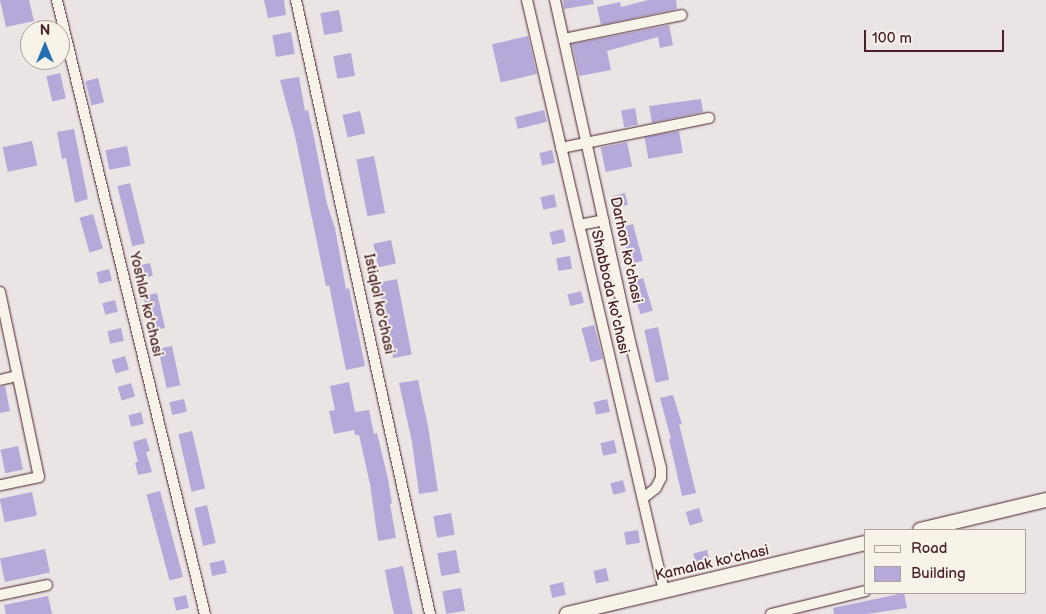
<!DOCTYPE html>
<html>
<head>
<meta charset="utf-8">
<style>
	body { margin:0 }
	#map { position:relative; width:1046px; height:614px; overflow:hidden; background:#eae4e5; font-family:"Balsamiq Sans",sans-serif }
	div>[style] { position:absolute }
	.building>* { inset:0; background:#b5a9d9; transform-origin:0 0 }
	.roads { filter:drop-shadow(0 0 1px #4a1f2b) drop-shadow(0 0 1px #4a1f2b) }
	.minor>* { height:10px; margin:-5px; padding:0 5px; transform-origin:5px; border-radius:5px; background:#f7f3e8 }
	.secondary>* { height:14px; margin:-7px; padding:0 7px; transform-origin:7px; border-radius:7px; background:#f7f3e8 }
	span { translate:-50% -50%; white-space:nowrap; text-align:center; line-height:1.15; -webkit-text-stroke:4px #f7f3e8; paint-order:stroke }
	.street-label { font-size:15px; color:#4a1f2b }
	.legend { position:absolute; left:864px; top:529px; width:162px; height:65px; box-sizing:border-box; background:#f7f3e8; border:1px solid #b29e9c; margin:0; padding:6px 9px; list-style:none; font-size:15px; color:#4a1f2b }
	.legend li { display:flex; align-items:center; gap:10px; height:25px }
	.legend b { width:25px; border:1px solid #b29e9c }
	.north { position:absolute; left:20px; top:20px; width:50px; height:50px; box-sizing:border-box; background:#f7f3e8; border:1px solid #b29e9c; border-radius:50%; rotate:0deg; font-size:14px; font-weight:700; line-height:20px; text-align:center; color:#4a1f2b }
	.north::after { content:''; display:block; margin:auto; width:18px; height:22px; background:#1f6fb2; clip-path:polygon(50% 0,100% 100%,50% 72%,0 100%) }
	.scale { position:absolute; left:864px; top:30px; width:140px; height:22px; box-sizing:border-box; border:2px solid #4a1f2b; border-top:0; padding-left:6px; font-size:15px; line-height:18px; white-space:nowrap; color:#4a1f2b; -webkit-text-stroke:4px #f7f3e8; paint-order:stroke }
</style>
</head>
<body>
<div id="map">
	<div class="building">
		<i style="clip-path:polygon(0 0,29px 0,34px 21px,6px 27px)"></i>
		<i style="clip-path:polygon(264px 0,284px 0,286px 15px,268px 18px)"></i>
		<i style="clip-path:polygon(563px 0,593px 0,594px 4px,564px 9px)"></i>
		<i style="clip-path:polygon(648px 0,676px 0,677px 9px,601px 25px,597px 7px,620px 2px,621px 7px)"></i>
		<i style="left:339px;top:10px;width:22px;height:19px;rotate:80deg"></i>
		<i style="clip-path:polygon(669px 25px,673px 45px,660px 48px,658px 37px,607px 51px,611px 70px,579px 76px,572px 44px)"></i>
		<i style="left:291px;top:32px;width:22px;height:19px;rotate:80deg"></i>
		<i style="left:528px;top:36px;width:39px;height:37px;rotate:77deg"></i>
		<i style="left:351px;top:53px;width:23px;height:18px;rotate:80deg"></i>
		<i style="left:60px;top:73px;width:26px;height:14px;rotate:77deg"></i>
		<i style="clip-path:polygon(299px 77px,305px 111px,308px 110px,314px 137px,327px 204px,335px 228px,346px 289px,349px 288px,365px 366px,346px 370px,329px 285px,326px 286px,295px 136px,280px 80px)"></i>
		<i style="left:98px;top:78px;width:25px;height:13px;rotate:76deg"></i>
		<i style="clip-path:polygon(701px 99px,703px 112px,652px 123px,649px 106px)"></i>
		<i style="left:635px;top:108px;width:17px;height:14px;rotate:80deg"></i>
		<i style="left:544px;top:110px;width:12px;height:30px;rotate:76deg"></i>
		<i style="left:360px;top:111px;width:23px;height:18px;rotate:77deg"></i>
		<i style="clip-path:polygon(74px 129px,88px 199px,75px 203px,66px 158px,62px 159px,57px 132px)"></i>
		<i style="left:679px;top:131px;width:22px;height:35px;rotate:80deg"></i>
		<i style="left:32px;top:141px;width:25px;height:30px;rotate:78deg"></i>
		<i style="left:627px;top:142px;width:25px;height:27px;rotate:78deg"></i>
		<i style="left:127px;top:146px;width:20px;height:22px;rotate:79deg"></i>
		<i style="left:552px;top:150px;width:13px;height:13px;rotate:77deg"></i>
		<i style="left:374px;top:156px;width:58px;height:18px;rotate:79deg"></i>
		<i style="left:130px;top:183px;width:62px;height:13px;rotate:76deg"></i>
		<i style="left:625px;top:193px;width:12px;height:13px;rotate:76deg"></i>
		<i style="left:554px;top:194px;width:13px;height:14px;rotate:77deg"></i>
		<i style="left:93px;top:214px;width:36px;height:14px;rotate:74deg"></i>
		<i style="left:633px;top:224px;width:38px;height:13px;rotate:75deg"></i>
		<i style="left:563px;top:229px;width:13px;height:14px;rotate:77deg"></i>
		<i style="left:391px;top:240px;width:24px;height:18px;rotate:78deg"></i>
		<i style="left:570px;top:256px;width:13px;height:14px;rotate:81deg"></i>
		<i style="left:150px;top:263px;width:13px;height:15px;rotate:77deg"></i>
		<i style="left:109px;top:269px;width:12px;height:13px;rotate:76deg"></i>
		<i style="left:643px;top:278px;width:34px;height:13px;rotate:73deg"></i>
		<i style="left:397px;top:279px;width:77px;height:19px;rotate:79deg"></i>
		<i style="left:581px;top:291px;width:12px;height:14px;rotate:76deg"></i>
		<i style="left:157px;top:293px;width:36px;height:14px;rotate:77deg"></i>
		<i style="left:115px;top:300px;width:12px;height:13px;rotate:76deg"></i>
		<i style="left:594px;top:325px;width:35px;height:13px;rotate:75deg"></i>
		<i style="left:658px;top:327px;width:54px;height:14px;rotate:78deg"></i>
		<i style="left:121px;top:328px;width:13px;height:14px;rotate:77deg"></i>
		<i style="left:172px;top:346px;width:40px;height:14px;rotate:78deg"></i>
		<i style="left:125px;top:356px;width:14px;height:14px;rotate:73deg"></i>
		<i style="clip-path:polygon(418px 380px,428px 426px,438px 491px,419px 494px,412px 442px,399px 383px)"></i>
		<i style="clip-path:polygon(349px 382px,355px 412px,369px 410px,374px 434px,377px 433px,388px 479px,392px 503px,390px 504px,396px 538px,378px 541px,370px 484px,359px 435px,355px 435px,354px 430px,334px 434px,329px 411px,335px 410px,330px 386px)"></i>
		<i style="left:131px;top:383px;width:14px;height:14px;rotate:73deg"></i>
		<i style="clip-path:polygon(5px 386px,10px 411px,0 413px,0 387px)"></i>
		<i style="clip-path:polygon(673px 395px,682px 424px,679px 424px,696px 493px,682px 496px,669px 439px,671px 439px,660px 398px)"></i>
		<i style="left:184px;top:399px;width:13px;height:15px;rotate:77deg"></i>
		<i style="left:607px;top:399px;width:13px;height:14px;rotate:77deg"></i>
		<i style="left:141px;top:412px;width:12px;height:13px;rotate:76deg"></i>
		<i style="left:192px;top:431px;width:59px;height:14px;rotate:77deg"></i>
		<i style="clip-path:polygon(146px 438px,150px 451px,146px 452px,152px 472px,138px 475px,135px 462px,138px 462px,133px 442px)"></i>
		<i style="left:614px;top:440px;width:13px;height:14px;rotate:77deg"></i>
		<i style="left:18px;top:446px;width:24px;height:18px;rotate:78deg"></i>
		<i style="left:623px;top:480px;width:12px;height:13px;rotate:76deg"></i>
		<i style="left:160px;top:491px;width:89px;height:14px;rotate:75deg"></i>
		<i style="left:32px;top:492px;width:24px;height:33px;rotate:78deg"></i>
		<i style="left:207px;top:505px;width:39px;height:13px;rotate:77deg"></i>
		<i style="left:699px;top:508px;width:14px;height:14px;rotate:73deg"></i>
		<i style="left:451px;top:513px;width:22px;height:18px;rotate:80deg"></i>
		<i style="left:638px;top:530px;width:13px;height:14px;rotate:81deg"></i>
		<i style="left:45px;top:549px;width:24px;height:46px;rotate:78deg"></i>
		<i style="left:456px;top:550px;width:23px;height:19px;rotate:80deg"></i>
		<i style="left:707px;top:550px;width:12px;height:14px;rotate:76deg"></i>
		<i style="left:224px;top:560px;width:13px;height:15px;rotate:77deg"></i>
		<i style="clip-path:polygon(403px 566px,410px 601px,413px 614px,394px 614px,389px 592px,385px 570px)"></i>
		<i style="left:606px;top:568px;width:13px;height:13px;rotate:77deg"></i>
		<i style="left:563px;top:582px;width:13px;height:14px;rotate:77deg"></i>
		<i style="left:461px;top:588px;width:23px;height:19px;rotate:80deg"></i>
		<i style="clip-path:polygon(904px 593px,907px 608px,867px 614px,834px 614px,833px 608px)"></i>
		<i style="left:186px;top:595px;width:13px;height:13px;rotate:77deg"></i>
		<i style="clip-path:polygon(48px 596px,52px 614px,6px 614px,4px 605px)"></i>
	</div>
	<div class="roads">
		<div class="minor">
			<i style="left:57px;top:0;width:632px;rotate:76.45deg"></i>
			<i style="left:296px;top:0;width:628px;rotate:77.69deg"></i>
			<i style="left:527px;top:0;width:607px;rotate:76.95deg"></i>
			<i style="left:555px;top:0;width:345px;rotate:77.6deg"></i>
			<i style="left:629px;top:337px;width:135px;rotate:76.3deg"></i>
			<i style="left:661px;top:468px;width:10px;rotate:90deg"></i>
			<i style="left:661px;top:478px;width:11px;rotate:117deg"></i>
			<i style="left:656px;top:488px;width:16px;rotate:142deg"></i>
			<i style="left:564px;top:39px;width:120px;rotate:-11.5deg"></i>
			<i style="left:561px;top:148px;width:151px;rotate:-11.5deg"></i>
			<i style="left:579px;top:225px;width:25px;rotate:-11deg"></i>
			<i style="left:0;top:292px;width:189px;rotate:78.1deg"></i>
			<i style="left:39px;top:477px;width:40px;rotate:168deg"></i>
			<i style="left:0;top:380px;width:17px;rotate:-13deg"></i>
			<i style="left:0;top:595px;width:48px;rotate:-12deg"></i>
			<i style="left:771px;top:614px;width:97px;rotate:-13.7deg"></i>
		</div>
		<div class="secondary">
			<i style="left:920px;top:530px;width:130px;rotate:-13.4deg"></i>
			<i style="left:567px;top:614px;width:306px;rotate:-13.4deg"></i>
		</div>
	</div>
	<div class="street-label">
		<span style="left:626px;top:250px;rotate:78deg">Darhon ko'chasi</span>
		<span style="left:610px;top:292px;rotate:77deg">Shabboda ko'chasi</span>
		<span style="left:146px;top:304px;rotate:77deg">Yoshlar ko'chasi</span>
		<span style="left:379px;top:304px;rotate:78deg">Istiqlol ko'chasi</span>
		<span style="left:712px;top:563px;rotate:-13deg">Kamalak ko'chasi</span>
	</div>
	<ul class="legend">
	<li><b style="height:6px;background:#f7f3e8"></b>Road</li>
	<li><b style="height:14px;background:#b5a9d9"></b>Building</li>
	</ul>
	<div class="north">N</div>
	<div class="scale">100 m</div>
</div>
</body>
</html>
